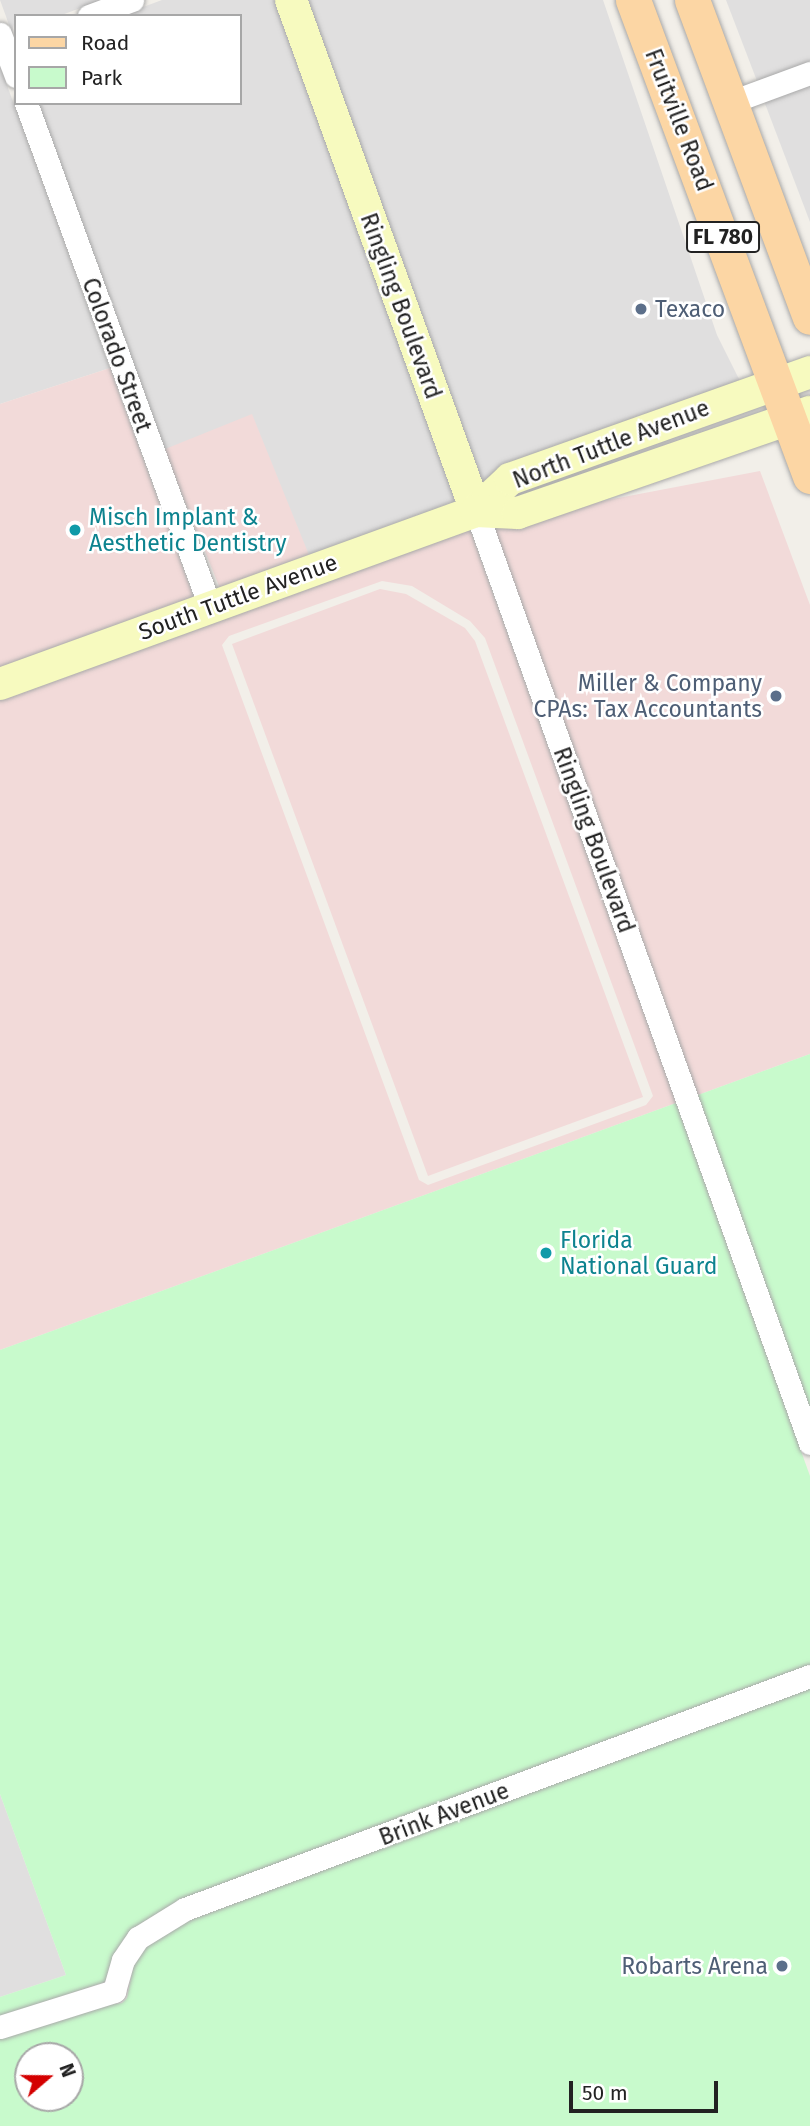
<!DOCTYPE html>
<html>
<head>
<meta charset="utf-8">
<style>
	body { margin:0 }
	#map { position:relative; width:810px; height:2126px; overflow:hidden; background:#f2efe9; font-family:"Fira Sans",sans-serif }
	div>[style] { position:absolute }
	.residential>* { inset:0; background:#e0dfdf }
	.commercial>* { inset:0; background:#f2dad9; transform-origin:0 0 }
	.park>* { inset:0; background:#c8facc }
	.roads { filter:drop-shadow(0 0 2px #a9a9a9) drop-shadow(0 0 2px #a9a9a9) }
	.street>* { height:23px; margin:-11.5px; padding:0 11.5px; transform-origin:11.5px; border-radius:11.5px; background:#fff }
	.secondary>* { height:32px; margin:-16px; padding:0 16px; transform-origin:16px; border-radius:16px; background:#f7fabf }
	.primary>* { height:35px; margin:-17.5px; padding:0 17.5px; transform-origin:17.5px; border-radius:17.5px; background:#fcd6a4 }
	.dots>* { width:19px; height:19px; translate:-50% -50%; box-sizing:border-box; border:4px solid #fff; border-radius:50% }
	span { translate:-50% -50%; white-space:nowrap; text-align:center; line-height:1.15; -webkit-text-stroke:5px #fff; paint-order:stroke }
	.shield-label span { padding:2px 5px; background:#fff; border:2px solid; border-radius:5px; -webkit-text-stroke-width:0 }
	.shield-label { font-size:21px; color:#222; font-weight:700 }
	.street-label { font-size:23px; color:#222 }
	.service-label { font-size:23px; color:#4e5e75 }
	.left { translate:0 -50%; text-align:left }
	.right { translate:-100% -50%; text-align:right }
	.culture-label { font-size:23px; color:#0d838f }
	.legend { position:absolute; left:14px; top:14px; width:228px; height:91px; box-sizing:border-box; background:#fff; border:2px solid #a7a7a7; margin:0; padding:9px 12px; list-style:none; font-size:21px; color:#222 }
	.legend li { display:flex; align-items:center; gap:14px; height:35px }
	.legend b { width:35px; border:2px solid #a7a7a7 }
	.north { position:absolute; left:14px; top:2042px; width:70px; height:70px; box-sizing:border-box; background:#fff; border:2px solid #a7a7a7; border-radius:50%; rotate:70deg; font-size:19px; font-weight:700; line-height:28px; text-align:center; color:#222 }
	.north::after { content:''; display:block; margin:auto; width:24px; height:32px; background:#d40000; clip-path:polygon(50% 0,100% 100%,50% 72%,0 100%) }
	.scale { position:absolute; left:569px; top:2081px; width:149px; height:32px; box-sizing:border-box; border:4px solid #222; border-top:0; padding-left:9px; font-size:21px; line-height:24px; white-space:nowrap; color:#222; -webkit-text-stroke:5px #fff; paint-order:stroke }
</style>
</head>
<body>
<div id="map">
	<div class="residential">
		<i style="clip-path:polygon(0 0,102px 0,59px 16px,16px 16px,12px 33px)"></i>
		<i style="clip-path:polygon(162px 0,279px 0,460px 503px,312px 559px,163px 448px,38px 103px,240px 103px,240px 16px,119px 16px)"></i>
		<i style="clip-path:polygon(303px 0,603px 0,717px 335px,740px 381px,517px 460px,481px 492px)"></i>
		<i style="clip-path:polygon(726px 0,810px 0,810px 62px,757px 81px)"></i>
		<i style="clip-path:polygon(0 66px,110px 368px,0 404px)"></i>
		<i style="clip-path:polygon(810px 84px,810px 222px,764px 101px)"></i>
		<i style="clip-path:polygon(0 1794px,66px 1975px,0 1997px)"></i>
	</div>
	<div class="commercial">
		<i style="clip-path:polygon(110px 368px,195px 601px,0 673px,0 404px)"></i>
		<i style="left:252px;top:414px;width:157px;height:95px;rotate:68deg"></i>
		<i style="clip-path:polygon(760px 471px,810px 605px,810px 1054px,698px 1095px,492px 522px)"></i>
		<i style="clip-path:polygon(evenodd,468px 524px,676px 1103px,0 1350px,0 695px,468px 524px,382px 581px,412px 586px,470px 621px,485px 638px,653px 1096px,646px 1105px,428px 1185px,419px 1180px,222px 645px,229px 636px,382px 581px)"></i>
		<i style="clip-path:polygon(380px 589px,406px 594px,465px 628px,475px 641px,643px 1097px,428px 1176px,232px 644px)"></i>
	</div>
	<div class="park">
		<i style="clip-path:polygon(810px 1054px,810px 1409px,698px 1095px)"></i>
		<i style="clip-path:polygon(676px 1103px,810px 1476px,810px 1665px,181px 1900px,129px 1932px,113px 1956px,105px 1982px,0 2017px,0 1997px,66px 1975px,0 1794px,0 1350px)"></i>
		<i style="clip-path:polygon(evenodd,810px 1687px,810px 2126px,0 2126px,0 2038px,86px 2008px,122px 2003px,127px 1998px,134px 1963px,146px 1945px,167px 1929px,810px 1687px,28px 2056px,70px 2056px,70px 2098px,28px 2098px,28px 2056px)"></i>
	</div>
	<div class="roads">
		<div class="street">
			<i style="left:89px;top:16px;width:46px;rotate:-20.4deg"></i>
			<i style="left:0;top:34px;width:45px;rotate:69.1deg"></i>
			<i style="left:731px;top:102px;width:84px;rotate:-20.2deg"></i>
			<i style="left:26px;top:103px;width:537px;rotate:69.94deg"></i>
			<i style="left:476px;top:511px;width:990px;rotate:70.28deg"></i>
			<i style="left:0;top:2027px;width:120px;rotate:-17.5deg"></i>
			<i style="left:114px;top:1991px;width:32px;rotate:-74deg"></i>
			<i style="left:123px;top:1960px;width:27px;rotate:-56deg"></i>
			<i style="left:138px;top:1938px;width:55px;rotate:-31.7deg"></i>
			<i style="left:185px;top:1909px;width:667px;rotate:-20.45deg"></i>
		</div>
		<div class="secondary">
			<i style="left:291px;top:0;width:543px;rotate:70.1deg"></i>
			<i style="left:476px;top:511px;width:47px;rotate:-43.3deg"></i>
			<i style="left:510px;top:479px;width:319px;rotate:-19.6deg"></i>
			<i style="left:0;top:684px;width:506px;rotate:-19.97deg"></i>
			<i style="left:476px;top:511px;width:42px;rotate:2.7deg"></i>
			<i style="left:518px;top:513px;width:309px;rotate:-19.1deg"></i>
		</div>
		<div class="primary">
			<i style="left:633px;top:0;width:508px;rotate:69.6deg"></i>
			<i style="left:692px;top:0;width:338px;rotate:69.6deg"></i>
		</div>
	</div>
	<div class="dots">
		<i style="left:641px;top:309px;background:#5c6f8a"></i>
		<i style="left:75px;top:530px;background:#0f9aa8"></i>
		<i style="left:776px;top:696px;background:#5c6f8a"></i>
		<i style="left:546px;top:1253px;background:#0f9aa8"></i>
		<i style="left:782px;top:1966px;background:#5c6f8a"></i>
	</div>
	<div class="shield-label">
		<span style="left:723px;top:237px">FL 780</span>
	</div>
	<div class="street-label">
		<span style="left:679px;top:120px;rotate:69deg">Fruitville Road</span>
		<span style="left:401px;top:306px;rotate:70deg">Ringling Boulevard</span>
		<span style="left:117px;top:355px;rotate:70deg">Colorado Street</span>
		<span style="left:611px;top:444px;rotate:-21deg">North Tuttle Avenue</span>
		<span style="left:238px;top:597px;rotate:-20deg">South Tuttle Avenue</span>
		<span style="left:594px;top:840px;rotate:70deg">Ringling Boulevard</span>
		<span style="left:444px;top:1814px;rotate:-21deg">Brink Avenue</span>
	</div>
	<div class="service-label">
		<span class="left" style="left:655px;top:309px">Texaco</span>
		<span class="right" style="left:762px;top:696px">Miller &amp; Company<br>CPAs: Tax Accountants</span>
		<span class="right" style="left:768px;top:1966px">Robarts Arena</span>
	</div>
	<div class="culture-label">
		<span class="left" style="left:89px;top:530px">Misch Implant &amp;<br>Aesthetic Dentistry</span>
		<span class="left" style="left:560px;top:1253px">Florida<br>National Guard</span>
	</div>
	<ul class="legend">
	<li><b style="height:9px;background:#fcd6a4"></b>Road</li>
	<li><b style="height:19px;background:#c8facc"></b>Park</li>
	</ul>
	<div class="north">N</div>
	<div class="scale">50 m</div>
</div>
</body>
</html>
